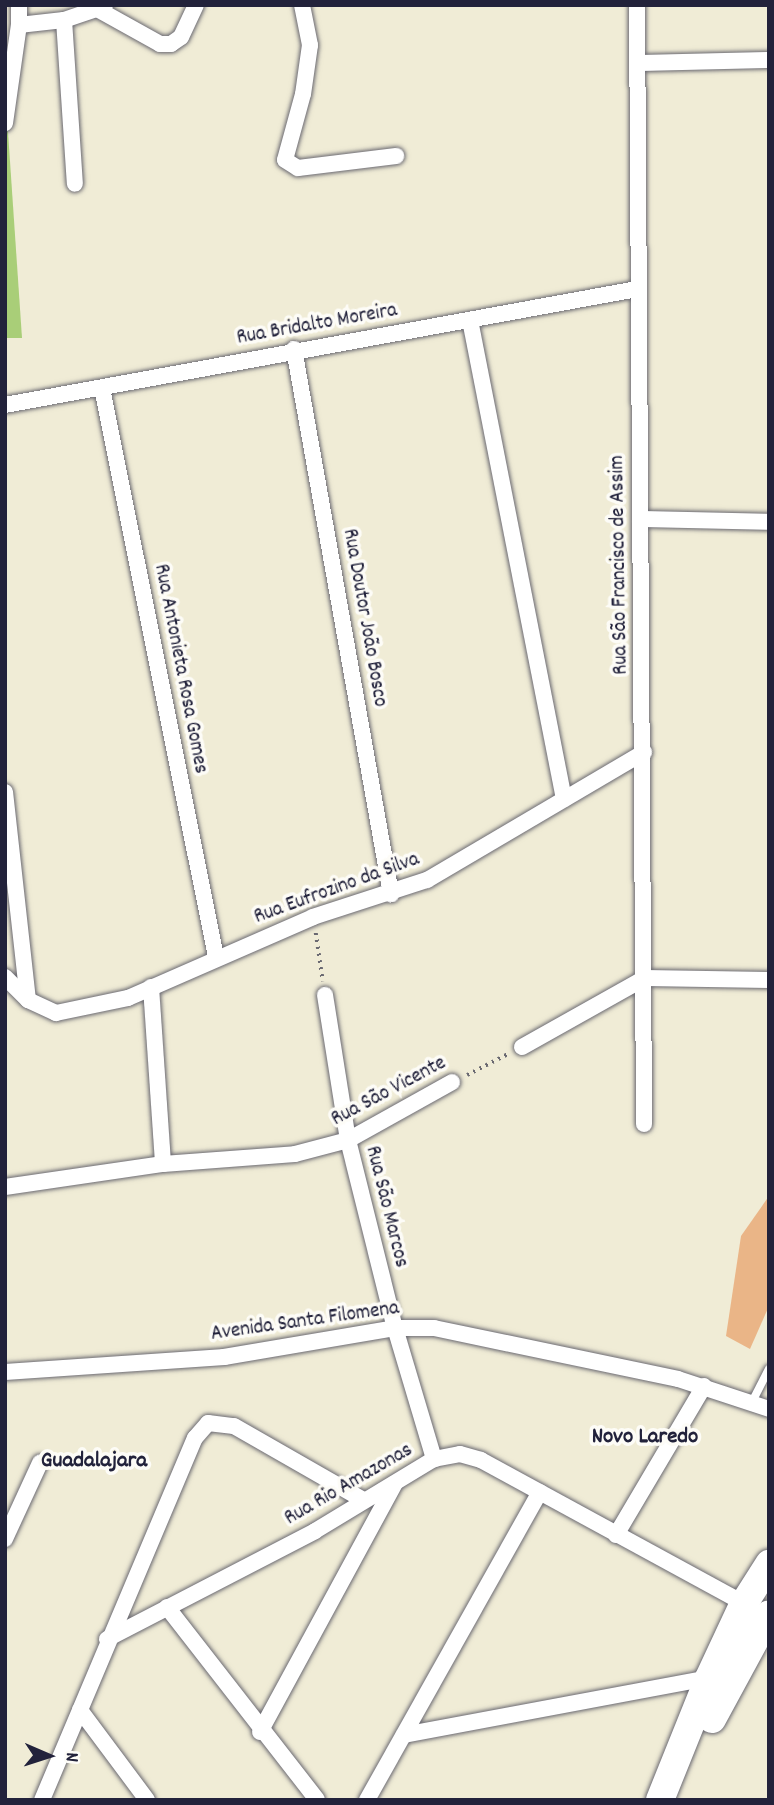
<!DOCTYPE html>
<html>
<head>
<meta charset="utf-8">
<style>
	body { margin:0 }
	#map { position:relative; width:774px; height:1805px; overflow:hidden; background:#f0ecd6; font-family:Dekko,sans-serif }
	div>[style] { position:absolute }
	.green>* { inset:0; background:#a9ce78 }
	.building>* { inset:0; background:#eab587 }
	.path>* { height:3.5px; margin-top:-1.75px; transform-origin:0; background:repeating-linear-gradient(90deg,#6a6971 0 2px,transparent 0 7px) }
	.roads { filter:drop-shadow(0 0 2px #6a6971) drop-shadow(0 0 2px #6a6971) }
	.service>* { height:8px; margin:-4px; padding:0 4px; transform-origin:4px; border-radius:4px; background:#fff }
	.minor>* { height:16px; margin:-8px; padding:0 8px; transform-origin:8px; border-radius:8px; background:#fff }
	.trunk>* { height:28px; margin:-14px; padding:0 14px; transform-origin:14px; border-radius:14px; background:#fff }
	span { translate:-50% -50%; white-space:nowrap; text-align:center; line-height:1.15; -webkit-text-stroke:7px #fdfcf7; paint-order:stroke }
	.street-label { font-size:21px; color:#22223b }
	.neighbourhood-label { font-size:23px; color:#22223b; font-weight:700 }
	.frame { position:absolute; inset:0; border:7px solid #22223b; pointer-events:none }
	.north { position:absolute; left:14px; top:1721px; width:70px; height:70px; -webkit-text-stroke:5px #fdfcf7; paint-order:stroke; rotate:93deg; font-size:19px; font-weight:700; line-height:28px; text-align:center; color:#22223b }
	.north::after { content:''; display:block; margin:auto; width:24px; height:32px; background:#22223b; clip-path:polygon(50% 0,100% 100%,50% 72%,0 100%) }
</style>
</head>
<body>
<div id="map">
	<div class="green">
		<i style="clip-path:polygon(5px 114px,8px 132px,22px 338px,5px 338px)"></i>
	</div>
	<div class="building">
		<i style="clip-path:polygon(769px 1196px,769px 1306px,750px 1349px,726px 1336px,741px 1236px)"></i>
	</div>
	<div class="path">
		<i style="left:316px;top:933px;width:49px;rotate:81.7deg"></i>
		<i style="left:467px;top:1075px;width:48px;rotate:-27.1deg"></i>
	</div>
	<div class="roads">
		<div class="service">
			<i style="left:752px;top:1402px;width:37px;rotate:-63deg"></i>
		</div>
		<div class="minor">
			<i style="left:19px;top:5px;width:20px;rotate:90deg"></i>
			<i style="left:19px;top:25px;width:45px;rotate:-6.3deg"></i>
			<i style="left:64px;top:20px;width:43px;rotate:-18.9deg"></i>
			<i style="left:302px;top:5px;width:41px;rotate:78.7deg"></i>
			<i style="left:310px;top:45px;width:49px;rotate:98.1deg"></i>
			<i style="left:303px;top:94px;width:68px;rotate:105.3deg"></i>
			<i style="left:285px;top:160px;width:15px;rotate:32deg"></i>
			<i style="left:298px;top:168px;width:99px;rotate:-7deg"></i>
			<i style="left:637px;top:5px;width:1119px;rotate:89.64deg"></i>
			<i style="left:99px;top:10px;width:70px;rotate:29.1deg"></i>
			<i style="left:160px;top:44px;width:11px"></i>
			<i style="left:171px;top:44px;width:12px;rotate:-35deg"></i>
			<i style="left:181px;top:37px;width:35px;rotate:-65deg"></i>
			<i style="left:64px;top:20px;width:164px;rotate:86.2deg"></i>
			<i style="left:638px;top:63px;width:131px;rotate:-1.3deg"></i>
			<i style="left:5px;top:123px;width:99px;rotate:-81.9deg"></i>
			<i style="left:470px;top:320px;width:488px;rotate:78.9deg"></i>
			<i style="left:294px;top:349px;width:554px;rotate:79.91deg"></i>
			<i style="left:102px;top:388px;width:580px;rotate:78.67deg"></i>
			<i style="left:5px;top:405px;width:643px;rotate:-10.4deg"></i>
			<i style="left:640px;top:519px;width:129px;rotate:1.3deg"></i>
			<i style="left:5px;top:792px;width:209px;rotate:83.7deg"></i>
			<i style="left:5px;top:977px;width:33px;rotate:45deg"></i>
			<i style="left:28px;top:1000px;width:31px;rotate:25deg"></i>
			<i style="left:56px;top:1013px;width:74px;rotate:-11.8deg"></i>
			<i style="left:128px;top:998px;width:202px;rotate:-23.6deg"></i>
			<i style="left:313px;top:917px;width:120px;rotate:-18deg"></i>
			<i style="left:427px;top:880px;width:252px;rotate:-30.5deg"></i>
			<i style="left:151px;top:987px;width:177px;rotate:86.1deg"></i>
			<i style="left:325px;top:995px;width:147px;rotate:81deg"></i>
			<i style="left:348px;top:1140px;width:194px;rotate:76deg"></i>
			<i style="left:395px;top:1328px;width:137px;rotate:73.4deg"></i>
			<i style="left:522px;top:1047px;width:141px;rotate:-29.3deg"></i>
			<i style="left:645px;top:978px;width:124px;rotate:0.9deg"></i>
			<i style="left:5px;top:1187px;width:160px;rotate:-8.3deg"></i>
			<i style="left:163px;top:1164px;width:132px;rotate:-4.3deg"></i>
			<i style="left:295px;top:1154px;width:55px;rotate:-14.8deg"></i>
			<i style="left:348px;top:1140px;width:119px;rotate:-29.1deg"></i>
			<i style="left:5px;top:1372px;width:220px;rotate:-3.9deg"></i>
			<i style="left:224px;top:1357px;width:173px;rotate:-9.6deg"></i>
			<i style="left:395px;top:1328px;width:39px"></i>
			<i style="left:434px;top:1328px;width:249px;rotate:11.8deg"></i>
			<i style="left:678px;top:1379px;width:96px;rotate:18.2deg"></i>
			<i style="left:616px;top:1535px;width:173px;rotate:-59.4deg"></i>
			<i style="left:5px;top:1539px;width:84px;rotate:-65.3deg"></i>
			<i style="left:167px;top:1607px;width:244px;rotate:52.1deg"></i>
			<i style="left:107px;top:1639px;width:234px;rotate:-27.4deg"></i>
			<i style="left:315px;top:1531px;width:139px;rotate:-31.2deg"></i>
			<i style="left:434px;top:1459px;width:26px;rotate:-11deg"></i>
			<i style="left:460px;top:1454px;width:22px;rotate:16deg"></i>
			<i style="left:481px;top:1460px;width:307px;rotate:28.6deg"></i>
			<i style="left:80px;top:1710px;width:112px;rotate:53.3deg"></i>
			<i style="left:260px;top:1732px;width:283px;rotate:-61.5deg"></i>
			<i style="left:404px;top:1735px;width:310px;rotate:-10.6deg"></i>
			<i style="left:42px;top:1800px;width:393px;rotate:-67.1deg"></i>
			<i style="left:195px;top:1438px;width:20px;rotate:-49deg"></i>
			<i style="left:208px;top:1423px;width:26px;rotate:7deg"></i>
			<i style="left:234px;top:1426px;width:149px;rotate:29.8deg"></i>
			<i style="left:367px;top:1800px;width:353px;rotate:-60.7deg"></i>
		</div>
		<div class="trunk">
			<i style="left:712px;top:1719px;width:119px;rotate:-61.5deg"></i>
			<i style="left:660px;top:1800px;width:131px;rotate:-68.1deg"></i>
			<i style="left:709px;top:1678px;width:81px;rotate:-65deg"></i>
			<i style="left:743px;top:1605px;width:49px;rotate:-57.6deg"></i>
		</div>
	</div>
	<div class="street-label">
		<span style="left:317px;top:325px;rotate:-10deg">Rua Bridalto Moreira</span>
		<span style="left:620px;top:565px;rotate:-91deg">Rua São Francisco de Assim</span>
		<span style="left:364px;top:618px;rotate:80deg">Rua Doutor João Bosco</span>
		<span style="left:180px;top:669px;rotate:79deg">Rua Antonieta Rosa Gomes</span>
		<span style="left:337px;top:889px;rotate:-20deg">Rua Eufrozino da Silva</span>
		<span style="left:389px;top:1092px;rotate:-28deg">Rua São Vicente</span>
		<span style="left:386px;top:1207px;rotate:76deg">Rua São Marcos</span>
		<span style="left:305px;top:1322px;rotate:-8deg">Avenida Santa Filomena</span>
		<span style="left:349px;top:1485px;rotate:-30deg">Rua Rio Amazonas</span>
	</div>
	<div class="neighbourhood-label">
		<span style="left:645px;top:1438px">Novo Laredo</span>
		<span style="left:94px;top:1462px">Guadalajara</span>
	</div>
	<div class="frame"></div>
	<div class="north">N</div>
</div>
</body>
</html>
